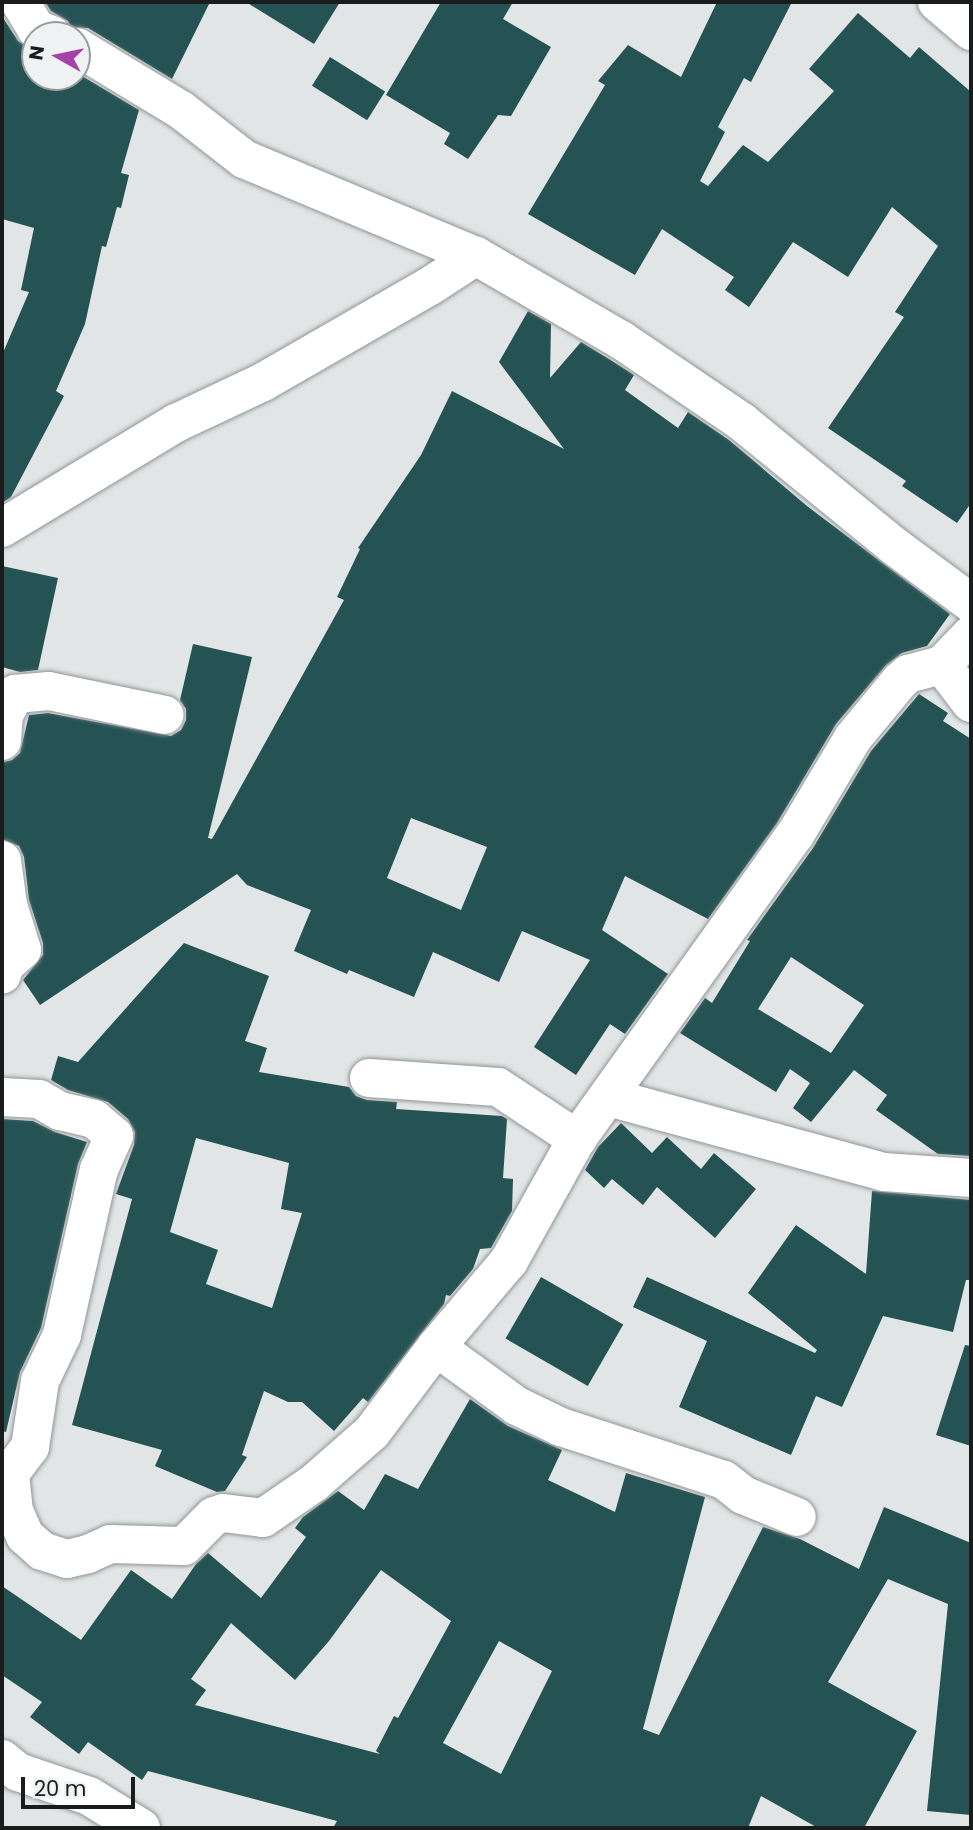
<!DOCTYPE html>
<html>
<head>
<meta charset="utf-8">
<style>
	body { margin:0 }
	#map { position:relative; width:973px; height:1830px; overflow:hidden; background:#e1e5e5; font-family:Poppins,sans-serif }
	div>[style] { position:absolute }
	.building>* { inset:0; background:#255253; transform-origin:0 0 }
	.roads { filter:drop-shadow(0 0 2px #919595) drop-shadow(0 0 2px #919595) }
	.minor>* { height:38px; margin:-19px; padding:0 19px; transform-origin:19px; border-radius:19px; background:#fff }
	.highway>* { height:38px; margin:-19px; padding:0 19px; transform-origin:19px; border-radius:19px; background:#fff }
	span { translate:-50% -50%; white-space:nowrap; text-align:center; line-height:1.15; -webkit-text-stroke:7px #eef2f2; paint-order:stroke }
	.frame { position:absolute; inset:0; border:4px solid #1a1b1b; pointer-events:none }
	.north { position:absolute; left:21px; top:21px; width:70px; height:70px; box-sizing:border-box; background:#eef2f2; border:2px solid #999c9c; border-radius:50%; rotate:279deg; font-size:19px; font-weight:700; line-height:28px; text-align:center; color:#1a1b1b }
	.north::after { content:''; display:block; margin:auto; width:24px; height:32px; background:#a541a7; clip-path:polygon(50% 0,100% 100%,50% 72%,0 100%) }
	.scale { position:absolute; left:21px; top:1777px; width:114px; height:32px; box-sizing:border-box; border:4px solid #1a1b1b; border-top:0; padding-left:9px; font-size:21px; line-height:24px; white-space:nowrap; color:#1a1b1b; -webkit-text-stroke:5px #eef2f2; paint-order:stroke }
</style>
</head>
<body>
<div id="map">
	<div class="building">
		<i style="clip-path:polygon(45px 2px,210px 2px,172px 79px,88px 28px,71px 27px,68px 21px,51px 11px)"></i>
		<i style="clip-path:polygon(246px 2px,340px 2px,314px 44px)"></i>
		<i style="clip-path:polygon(441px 2px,513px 2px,503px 19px,551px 47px,511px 116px,498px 115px,468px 159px,444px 144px,450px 133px,386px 95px)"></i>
		<i style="clip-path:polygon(717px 2px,792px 2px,751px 82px,744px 78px,718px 127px,725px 132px,700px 181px,708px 186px,743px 145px,768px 162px,834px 91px,809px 69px,858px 13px,910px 58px,919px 47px,971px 92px,971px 503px,957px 523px,902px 486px,906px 481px,828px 428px,904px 317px,895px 312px,938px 246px,892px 207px,848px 277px,793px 242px,749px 307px,725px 290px,734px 277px,662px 229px,635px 275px,528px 214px,605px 85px,598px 81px,628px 45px,681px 77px)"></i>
		<i style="clip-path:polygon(2px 16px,18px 41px,35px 52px,35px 77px,77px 77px,77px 73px,139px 110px,121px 173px,129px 175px,121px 208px,117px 207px,106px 247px,102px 246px,85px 324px,56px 391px,64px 396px,11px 497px,2px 503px,2px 355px,29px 292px,21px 290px,34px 228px,2px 219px)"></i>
		<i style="left:330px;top:57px;width:65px;height:34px;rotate:32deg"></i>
		<i style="clip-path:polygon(evenodd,528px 311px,551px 324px,550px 378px,581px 342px,609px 359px,634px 375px,625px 390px,678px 428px,688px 412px,729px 440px,807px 506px,950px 614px,927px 646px,902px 653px,886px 665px,836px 724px,777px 823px,708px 919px,625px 876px,602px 930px,668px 974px,625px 1034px,610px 1024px,576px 1075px,534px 1047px,590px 960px,522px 931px,499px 982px,433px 952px,414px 997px,349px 970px,347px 974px,294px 951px,311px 910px,247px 885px,237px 874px,40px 1005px,23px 980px,43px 955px,43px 943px,29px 900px,24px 857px,19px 846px,2px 839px,4px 762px,12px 760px,20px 753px,29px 715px,48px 713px,171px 736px,181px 730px,186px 720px,186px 709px,180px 700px,193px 644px,252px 657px,208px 838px,212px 839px,344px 600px,337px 597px,360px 549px,358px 548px,421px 455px,452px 391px,564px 449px,499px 362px,528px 311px,411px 818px,487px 847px,461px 910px,387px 878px,411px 818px)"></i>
		<i style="clip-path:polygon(2px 566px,58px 578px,38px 670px,20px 672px,2px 667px)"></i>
		<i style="clip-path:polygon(evenodd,919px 694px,948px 713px,943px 721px,971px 739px,971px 1156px,938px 1154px,876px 1110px,887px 1095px,854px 1070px,811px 1122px,793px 1108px,810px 1083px,790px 1069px,776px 1092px,680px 1033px,705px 998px,712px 1003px,750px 941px,747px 940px,813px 848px,871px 751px,919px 694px,791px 957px,864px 1005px,831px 1053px,758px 1009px,791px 957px)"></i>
		<i style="clip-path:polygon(evenodd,184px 943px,269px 976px,245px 1041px,267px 1048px,259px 1072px,349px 1087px,356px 1096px,367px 1100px,397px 1102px,396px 1109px,502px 1116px,507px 1119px,503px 1178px,513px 1179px,512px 1211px,491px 1248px,480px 1249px,473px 1269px,450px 1296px,446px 1295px,444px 1304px,368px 1402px,363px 1398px,334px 1431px,302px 1402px,288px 1402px,264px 1391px,242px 1455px,247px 1457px,225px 1491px,217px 1492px,155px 1466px,162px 1450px,72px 1425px,132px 1199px,116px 1194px,134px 1145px,135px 1132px,128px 1119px,108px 1102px,68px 1090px,51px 1080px,58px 1056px,78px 1062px,184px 943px,196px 1138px,289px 1163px,281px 1209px,302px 1213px,272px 1308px,206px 1284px,218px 1250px,170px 1232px,196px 1138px)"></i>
		<i style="clip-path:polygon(2px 1119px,33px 1121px,55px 1132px,87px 1142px,78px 1164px,41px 1328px,20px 1372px,6px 1432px,2px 1431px)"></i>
		<i style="clip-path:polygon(621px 1123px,652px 1153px,667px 1137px,701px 1169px,714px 1153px,756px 1189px,715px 1238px,657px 1187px,643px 1205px,612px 1179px,604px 1188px,585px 1170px,598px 1147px)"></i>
		<i style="clip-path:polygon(872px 1191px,971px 1200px,969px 1280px,966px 1280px,953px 1332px,883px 1316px,842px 1407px,816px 1396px,791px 1455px,679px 1407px,707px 1341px,633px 1307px,647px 1277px,815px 1353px,817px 1350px,748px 1293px,796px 1225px,866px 1274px)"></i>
		<i style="left:541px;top:1277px;width:95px;height:71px;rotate:30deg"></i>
		<i style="clip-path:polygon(965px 1345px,971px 1346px,971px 1446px,936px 1435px)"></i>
		<i style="clip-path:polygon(evenodd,470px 1399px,508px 1426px,562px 1450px,548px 1480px,615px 1512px,626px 1473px,705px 1497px,643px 1729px,659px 1735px,763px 1527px,800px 1539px,859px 1569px,884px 1507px,971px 1543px,971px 1815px,927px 1811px,948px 1604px,888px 1579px,828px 1682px,917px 1731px,864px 1828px,818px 1828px,761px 1796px,748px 1828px,333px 1828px,337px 1821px,148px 1771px,142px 1780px,88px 1742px,79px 1754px,30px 1717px,42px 1702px,2px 1675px,2px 1586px,81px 1640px,131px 1570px,172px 1599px,196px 1564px,208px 1553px,261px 1598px,306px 1537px,295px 1528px,303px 1517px,338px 1491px,364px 1510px,385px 1474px,418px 1489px,470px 1399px,381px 1570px,451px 1621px,398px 1718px,394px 1716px,376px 1751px,380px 1754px,195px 1705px,206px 1690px,191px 1679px,231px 1623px,295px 1680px,329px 1641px,381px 1570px,470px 1399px,499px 1641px,552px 1671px,501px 1774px,443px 1743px,499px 1641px)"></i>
	</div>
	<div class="roads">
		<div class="minor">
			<i style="left:20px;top:2px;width:31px;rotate:59deg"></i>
			<i style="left:36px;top:29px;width:17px;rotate:21deg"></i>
			<i style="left:77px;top:47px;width:122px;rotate:31.2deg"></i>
			<i style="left:181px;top:110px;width:80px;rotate:37.9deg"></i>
			<i style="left:244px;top:159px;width:251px;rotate:22.7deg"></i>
			<i style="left:476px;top:256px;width:168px;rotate:30.1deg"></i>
			<i style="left:621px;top:340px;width:146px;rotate:34.1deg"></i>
			<i style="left:742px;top:422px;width:196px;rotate:39.2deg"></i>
			<i style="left:894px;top:546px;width:96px;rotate:36.5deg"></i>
			<i style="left:2px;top:528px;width:203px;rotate:-31.1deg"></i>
			<i style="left:176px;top:423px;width:96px;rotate:-25.2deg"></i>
			<i style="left:263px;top:382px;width:193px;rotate:-29.9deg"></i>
			<i style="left:430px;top:286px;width:55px;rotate:-33.1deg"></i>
			<i style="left:942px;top:665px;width:48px;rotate:52.7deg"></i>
			<i style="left:2px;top:741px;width:26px;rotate:-86deg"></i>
			<i style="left:4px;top:715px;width:24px;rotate:-62deg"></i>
			<i style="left:15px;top:694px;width:34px;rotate:-5deg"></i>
			<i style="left:49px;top:691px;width:118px;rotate:11.7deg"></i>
			<i style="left:2px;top:860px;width:45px;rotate:82.4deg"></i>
			<i style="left:8px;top:905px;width:47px;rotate:72.7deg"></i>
			<i style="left:22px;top:950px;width:23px;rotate:139deg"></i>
			<i style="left:5px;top:965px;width:10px;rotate:107deg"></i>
			<i style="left:369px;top:1078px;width:129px;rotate:4deg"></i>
			<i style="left:498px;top:1087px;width:95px;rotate:33.4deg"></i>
			<i style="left:2px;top:1097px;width:37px;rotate:3deg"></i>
			<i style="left:39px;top:1099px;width:24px;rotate:30deg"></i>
			<i style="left:60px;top:1111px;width:35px;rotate:13deg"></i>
			<i style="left:94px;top:1119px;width:26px;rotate:40deg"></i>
			<i style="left:114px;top:1136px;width:36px;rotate:114deg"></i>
			<i style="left:99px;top:1169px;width:170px;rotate:102.6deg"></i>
			<i style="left:62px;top:1335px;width:51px;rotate:115.6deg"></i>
			<i style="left:40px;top:1381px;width:67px;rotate:98.6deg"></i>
			<i style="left:30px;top:1447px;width:34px;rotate:127deg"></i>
			<i style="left:10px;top:1474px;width:37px;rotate:84deg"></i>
			<i style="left:14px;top:1511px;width:27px;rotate:66deg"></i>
			<i style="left:25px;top:1536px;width:23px;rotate:41deg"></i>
			<i style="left:42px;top:1551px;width:26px;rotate:18deg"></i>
			<i style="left:67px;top:1559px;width:22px;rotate:-13deg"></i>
			<i style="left:88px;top:1554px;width:24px;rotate:-24deg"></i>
			<i style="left:110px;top:1544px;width:74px;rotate:1.5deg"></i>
			<i style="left:184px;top:1546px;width:42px;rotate:-45deg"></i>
			<i style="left:214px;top:1516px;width:9px;rotate:-18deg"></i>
			<i style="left:223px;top:1513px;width:40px;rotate:7.1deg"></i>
			<i style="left:263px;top:1518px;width:62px;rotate:-34.5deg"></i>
			<i style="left:314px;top:1483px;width:77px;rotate:-41.3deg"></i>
			<i style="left:372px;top:1432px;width:106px;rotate:-53deg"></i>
			<i style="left:436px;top:1347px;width:113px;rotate:-49.7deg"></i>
			<i style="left:509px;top:1261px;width:140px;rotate:-60.9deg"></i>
			<i style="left:577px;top:1139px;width:374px;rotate:-54.4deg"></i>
			<i style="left:795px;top:835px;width:113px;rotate:-59.1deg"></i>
			<i style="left:853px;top:738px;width:74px;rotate:-50.5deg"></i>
			<i style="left:900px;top:681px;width:11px;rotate:-41deg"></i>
			<i style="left:908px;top:674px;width:35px;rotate:-15deg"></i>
			<i style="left:942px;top:665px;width:42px;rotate:-46deg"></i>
			<i style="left:608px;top:1097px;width:286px;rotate:15.2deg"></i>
			<i style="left:884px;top:1172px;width:87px;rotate:3.9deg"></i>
			<i style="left:436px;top:1347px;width:100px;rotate:36.1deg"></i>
			<i style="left:517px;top:1406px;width:49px;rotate:25.5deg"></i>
			<i style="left:561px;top:1427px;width:171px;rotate:18deg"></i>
			<i style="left:724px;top:1480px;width:24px;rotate:38deg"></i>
			<i style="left:743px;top:1495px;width:58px;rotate:22.2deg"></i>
			<i style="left:2px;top:1759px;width:21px;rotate:39deg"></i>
			<i style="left:18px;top:1772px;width:75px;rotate:18.7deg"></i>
			<i style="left:89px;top:1796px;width:61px;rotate:31.6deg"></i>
		</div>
		<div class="highway">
			<i style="left:937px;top:2px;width:45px;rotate:40.5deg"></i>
		</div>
	</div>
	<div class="frame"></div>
	<div class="north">N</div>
	<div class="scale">20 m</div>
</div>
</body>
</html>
